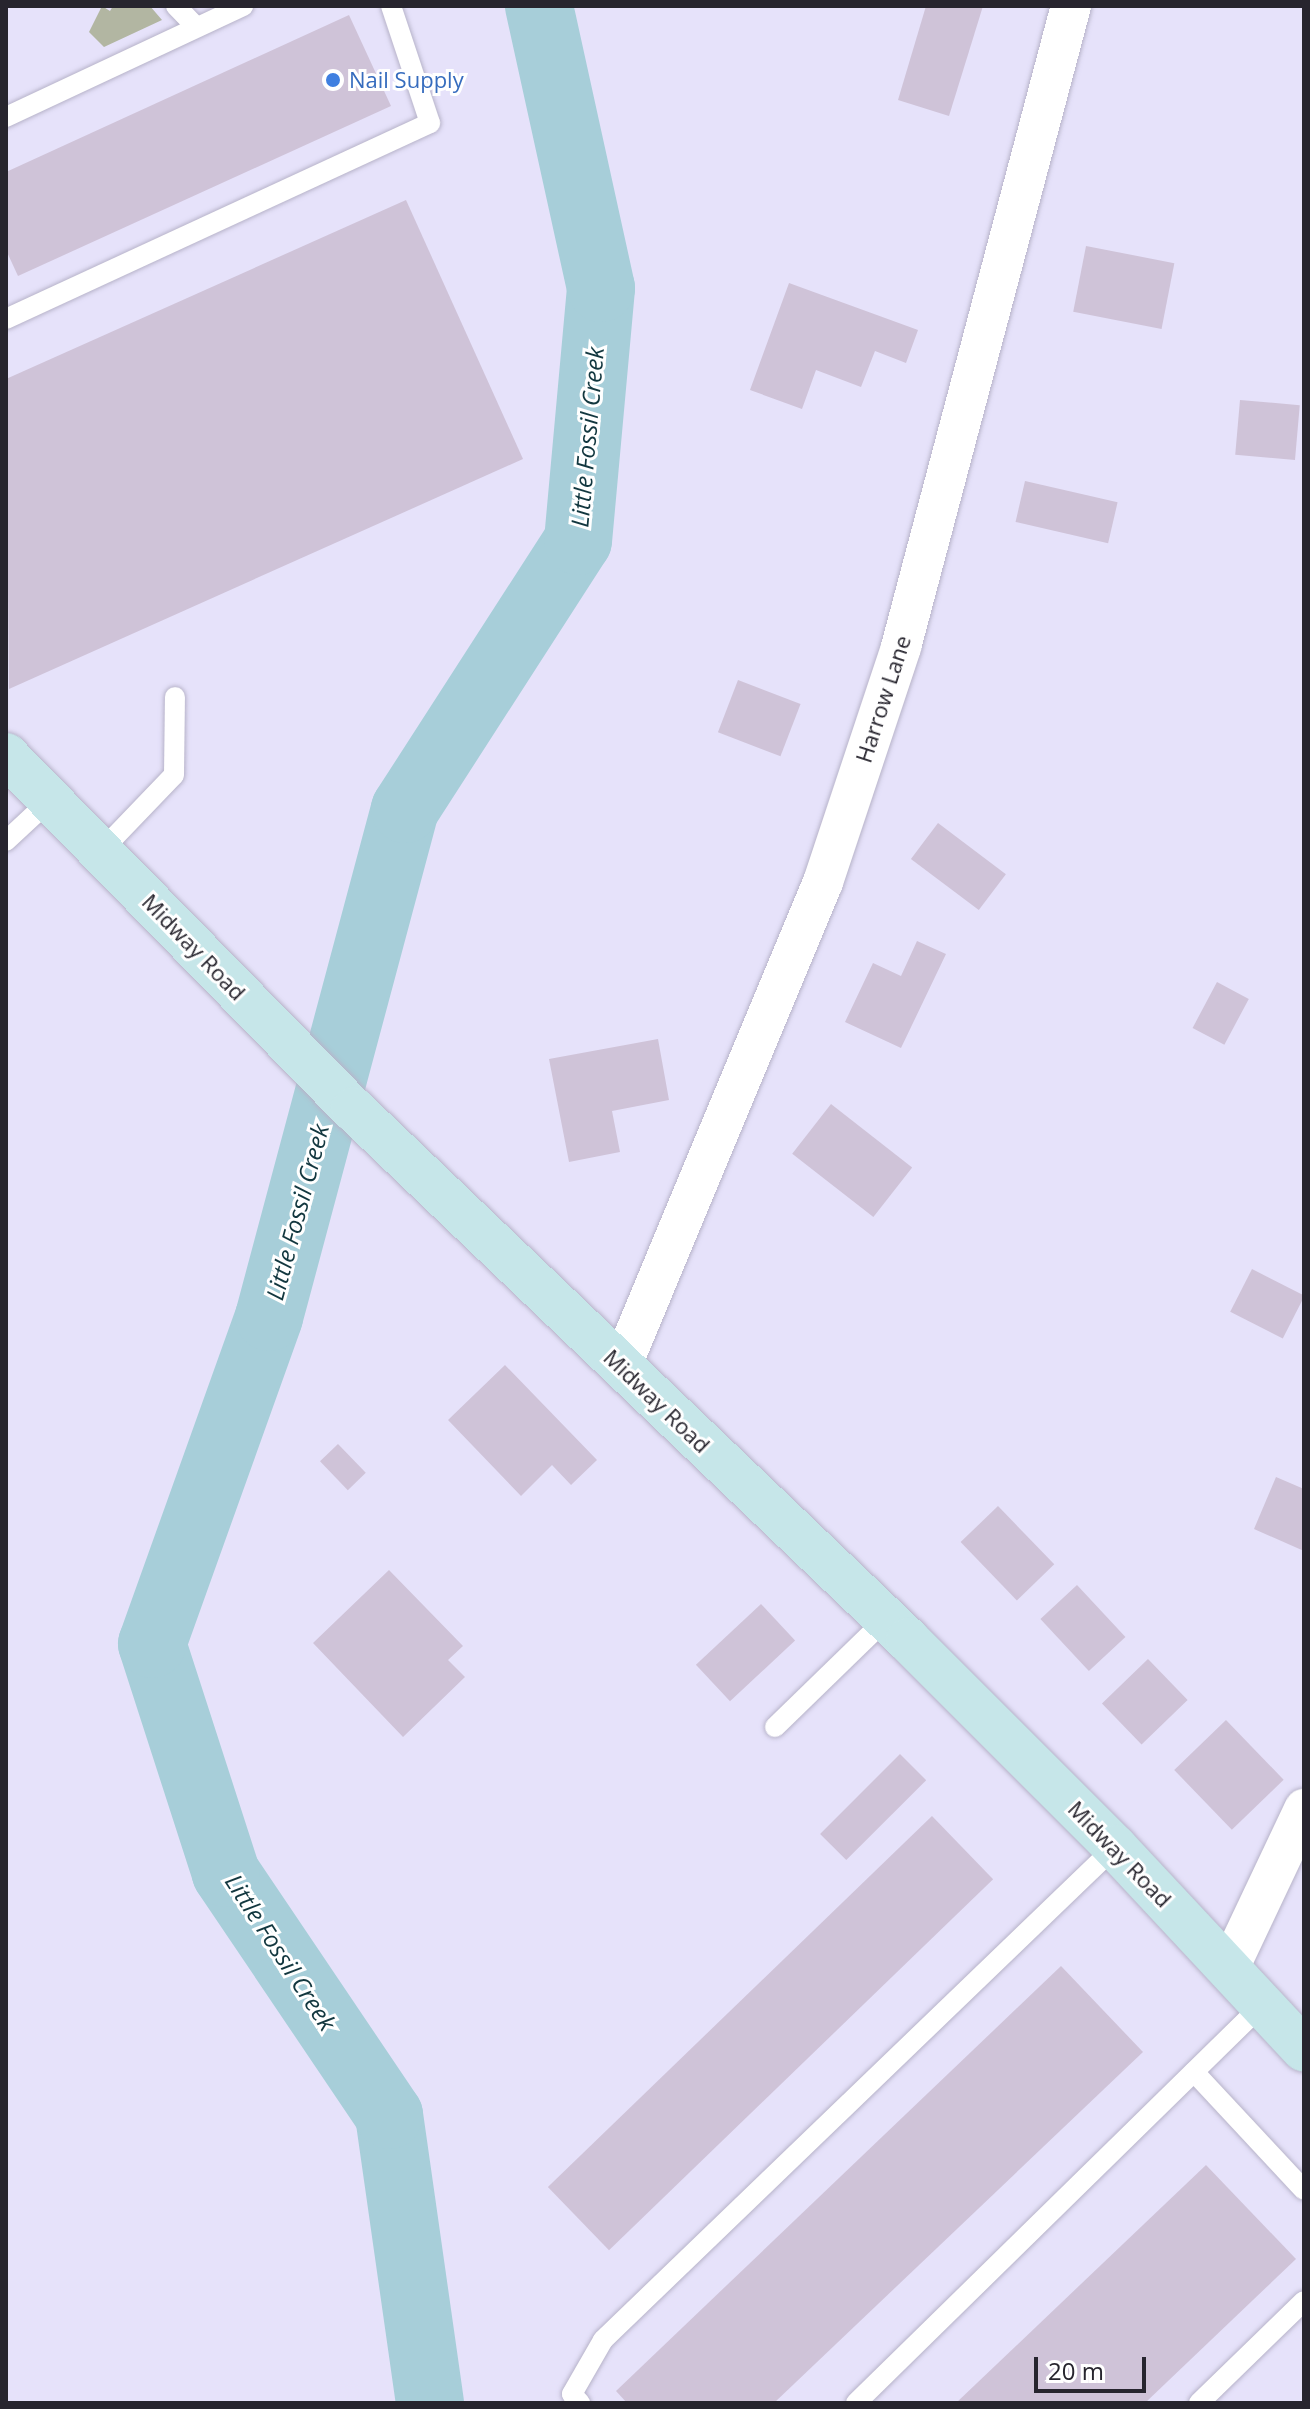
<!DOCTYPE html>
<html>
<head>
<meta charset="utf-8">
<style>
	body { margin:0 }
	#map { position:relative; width:1310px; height:2409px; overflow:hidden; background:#e6e2fa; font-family:"Open Sans",sans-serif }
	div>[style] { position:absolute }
	.green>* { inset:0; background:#b2b6a2 }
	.river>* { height:68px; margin:-34px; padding:0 34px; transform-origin:34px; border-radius:34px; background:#a7ced9 }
	.building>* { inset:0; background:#cfc3d8; transform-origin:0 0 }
	.roads { filter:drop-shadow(0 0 2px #b7b3c9) drop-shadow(0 0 2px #b7b3c9) }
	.service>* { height:20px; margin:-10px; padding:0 10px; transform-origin:10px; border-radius:10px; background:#fff }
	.minor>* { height:40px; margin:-20px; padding:0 20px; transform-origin:20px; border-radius:20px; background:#fff }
	.secondary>* { height:44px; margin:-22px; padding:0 22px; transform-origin:22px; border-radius:22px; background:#c6e6e9 }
	.dots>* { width:22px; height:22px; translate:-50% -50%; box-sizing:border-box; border:4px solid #fff; border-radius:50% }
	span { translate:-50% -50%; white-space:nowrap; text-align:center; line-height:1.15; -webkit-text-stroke:6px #fff; paint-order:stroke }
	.shop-label { font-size:22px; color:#366cbe }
	.left { translate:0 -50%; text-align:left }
	.street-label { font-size:22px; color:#27252e }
	.water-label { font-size:24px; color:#12373f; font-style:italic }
	.frame { position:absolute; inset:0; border:8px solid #27252e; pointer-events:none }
	.scale { position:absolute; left:1034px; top:2357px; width:112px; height:36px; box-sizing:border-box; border:4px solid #27252e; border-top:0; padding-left:10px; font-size:24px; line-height:28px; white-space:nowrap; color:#27252e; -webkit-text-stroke:6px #fff; paint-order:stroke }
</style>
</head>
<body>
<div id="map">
	<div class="green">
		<i style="clip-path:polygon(102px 6px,110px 11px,113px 6px,150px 6px,162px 20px,104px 47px,89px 32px)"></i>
	</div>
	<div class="river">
		<i style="left:430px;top:2403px;width:291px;rotate:-98.1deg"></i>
		<i style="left:389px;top:2115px;width:292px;rotate:-124deg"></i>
		<i style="left:226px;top:1873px;width:241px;rotate:-107.9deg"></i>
		<i style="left:152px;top:1644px;width:347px;rotate:-70.3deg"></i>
		<i style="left:269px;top:1317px;width:526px;rotate:-75.01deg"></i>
		<i style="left:405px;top:809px;width:319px;rotate:-57.2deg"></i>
		<i style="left:578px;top:541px;width:254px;rotate:-84.8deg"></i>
		<i style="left:601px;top:288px;width:289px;rotate:-102.4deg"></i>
	</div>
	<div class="building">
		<i style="clip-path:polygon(926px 6px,983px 6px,949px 116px,898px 100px)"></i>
		<i style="clip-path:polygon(349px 15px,391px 106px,18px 276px,6px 250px,6px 172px)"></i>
		<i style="clip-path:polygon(406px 200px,523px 459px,9px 689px,6px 379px)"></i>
		<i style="left:1086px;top:246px;width:90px;height:67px;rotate:11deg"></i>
		<i style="clip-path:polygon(789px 283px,918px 330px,906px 363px,875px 351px,861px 387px,816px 370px,802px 409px,750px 390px)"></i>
		<i style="left:1240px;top:400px;width:60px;height:55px;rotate:5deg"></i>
		<i style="left:1025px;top:481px;width:95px;height:42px;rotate:13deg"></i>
		<i style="left:738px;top:680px;width:67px;height:56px;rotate:21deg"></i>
		<i style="left:938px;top:823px;width:85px;height:45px;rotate:37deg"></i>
		<i style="clip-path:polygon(917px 941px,946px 954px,901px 1048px,845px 1022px,873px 963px,901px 976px)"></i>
		<i style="left:1217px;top:982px;width:36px;height:52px;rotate:28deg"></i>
		<i style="clip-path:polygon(658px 1039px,669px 1100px,612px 1111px,620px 1152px,569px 1162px,549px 1059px)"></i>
		<i style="left:831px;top:1104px;width:103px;height:63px;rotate:38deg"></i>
		<i style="left:1252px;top:1269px;width:59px;height:48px;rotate:27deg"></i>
		<i style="clip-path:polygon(505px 1365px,597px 1460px,571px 1485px,552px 1465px,521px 1496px,448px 1420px)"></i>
		<i style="left:338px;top:1444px;width:40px;height:25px;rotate:46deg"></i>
		<i style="clip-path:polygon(1276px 1477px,1304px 1489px,1304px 1551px,1254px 1529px)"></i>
		<i style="left:998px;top:1506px;width:81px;height:52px;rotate:46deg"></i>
		<i style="clip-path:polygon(389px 1570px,463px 1646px,448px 1660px,465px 1677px,403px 1737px,313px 1643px)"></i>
		<i style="left:1077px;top:1585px;width:71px;height:50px;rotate:47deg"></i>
		<i style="left:761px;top:1604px;width:50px;height:89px;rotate:47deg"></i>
		<i style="left:1148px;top:1659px;width:57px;height:64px;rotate:46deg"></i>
		<i style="left:1226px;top:1720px;width:83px;height:72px;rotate:46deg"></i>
		<i style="left:900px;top:1754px;width:37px;height:113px;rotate:45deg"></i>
		<i style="left:932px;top:1816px;width:88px;height:534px;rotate:46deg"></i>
		<i style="clip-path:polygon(1061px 1966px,1143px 2052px,774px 2403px,627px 2403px,616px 2391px)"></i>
		<i style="clip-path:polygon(1206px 2165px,1296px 2259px,1145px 2403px,956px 2403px)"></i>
	</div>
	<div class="roads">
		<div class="service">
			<i style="left:176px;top:6px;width:29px;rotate:46deg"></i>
			<i style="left:6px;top:117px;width:262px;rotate:-25.1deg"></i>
			<i style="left:6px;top:319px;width:467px;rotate:-24.8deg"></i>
			<i style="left:430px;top:123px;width:123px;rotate:-108.4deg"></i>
			<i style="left:6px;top:841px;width:60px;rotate:-43deg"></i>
			<i style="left:101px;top:851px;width:105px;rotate:-46.2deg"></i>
			<i style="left:174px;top:775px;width:78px;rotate:-89.3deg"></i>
			<i style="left:775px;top:1727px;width:155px;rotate:-44.2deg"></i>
			<i style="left:1194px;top:2072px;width:161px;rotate:47deg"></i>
			<i style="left:580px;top:2403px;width:12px;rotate:-132deg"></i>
			<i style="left:572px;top:2394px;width:62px;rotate:-60.1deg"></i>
			<i style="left:603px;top:2340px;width:711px;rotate:-43.92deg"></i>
			<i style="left:856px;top:2403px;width:569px;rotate:-44.43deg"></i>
			<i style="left:1199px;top:2403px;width:146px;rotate:-44.2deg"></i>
		</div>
		<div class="minor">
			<i style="left:621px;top:1367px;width:525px;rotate:-67.39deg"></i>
			<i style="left:823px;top:882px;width:248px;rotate:-71.6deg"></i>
			<i style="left:901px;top:647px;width:663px;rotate:-75.15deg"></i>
			<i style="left:1229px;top:1968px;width:176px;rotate:-64.7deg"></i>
		</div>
		<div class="secondary">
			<i style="left:6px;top:755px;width:496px;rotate:45.6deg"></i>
			<i style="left:353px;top:1109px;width:768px;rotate:43.73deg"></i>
			<i style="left:908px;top:1640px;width:293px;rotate:45deg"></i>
			<i style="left:1115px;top:1847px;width:277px;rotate:47deg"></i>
		</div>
	</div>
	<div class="dots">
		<i style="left:333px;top:80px;background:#3f7fe0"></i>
	</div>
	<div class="shop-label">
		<span class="left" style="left:349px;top:80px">Nail Supply</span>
	</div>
	<div class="street-label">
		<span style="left:883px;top:699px;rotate:-72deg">Harrow Lane</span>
		<span style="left:194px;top:947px;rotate:46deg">Midway Road</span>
		<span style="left:657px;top:1401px;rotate:44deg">Midway Road</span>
		<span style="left:1120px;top:1854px;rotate:46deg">Midway Road</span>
	</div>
	<div class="water-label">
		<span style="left:587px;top:437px;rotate:-85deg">Little Fossil Creek</span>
		<span style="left:297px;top:1212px;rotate:-75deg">Little Fossil Creek</span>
		<span style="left:281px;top:1952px;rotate:57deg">Little Fossil Creek</span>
	</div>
	<div class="frame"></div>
	<div class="scale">20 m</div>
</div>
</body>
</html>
